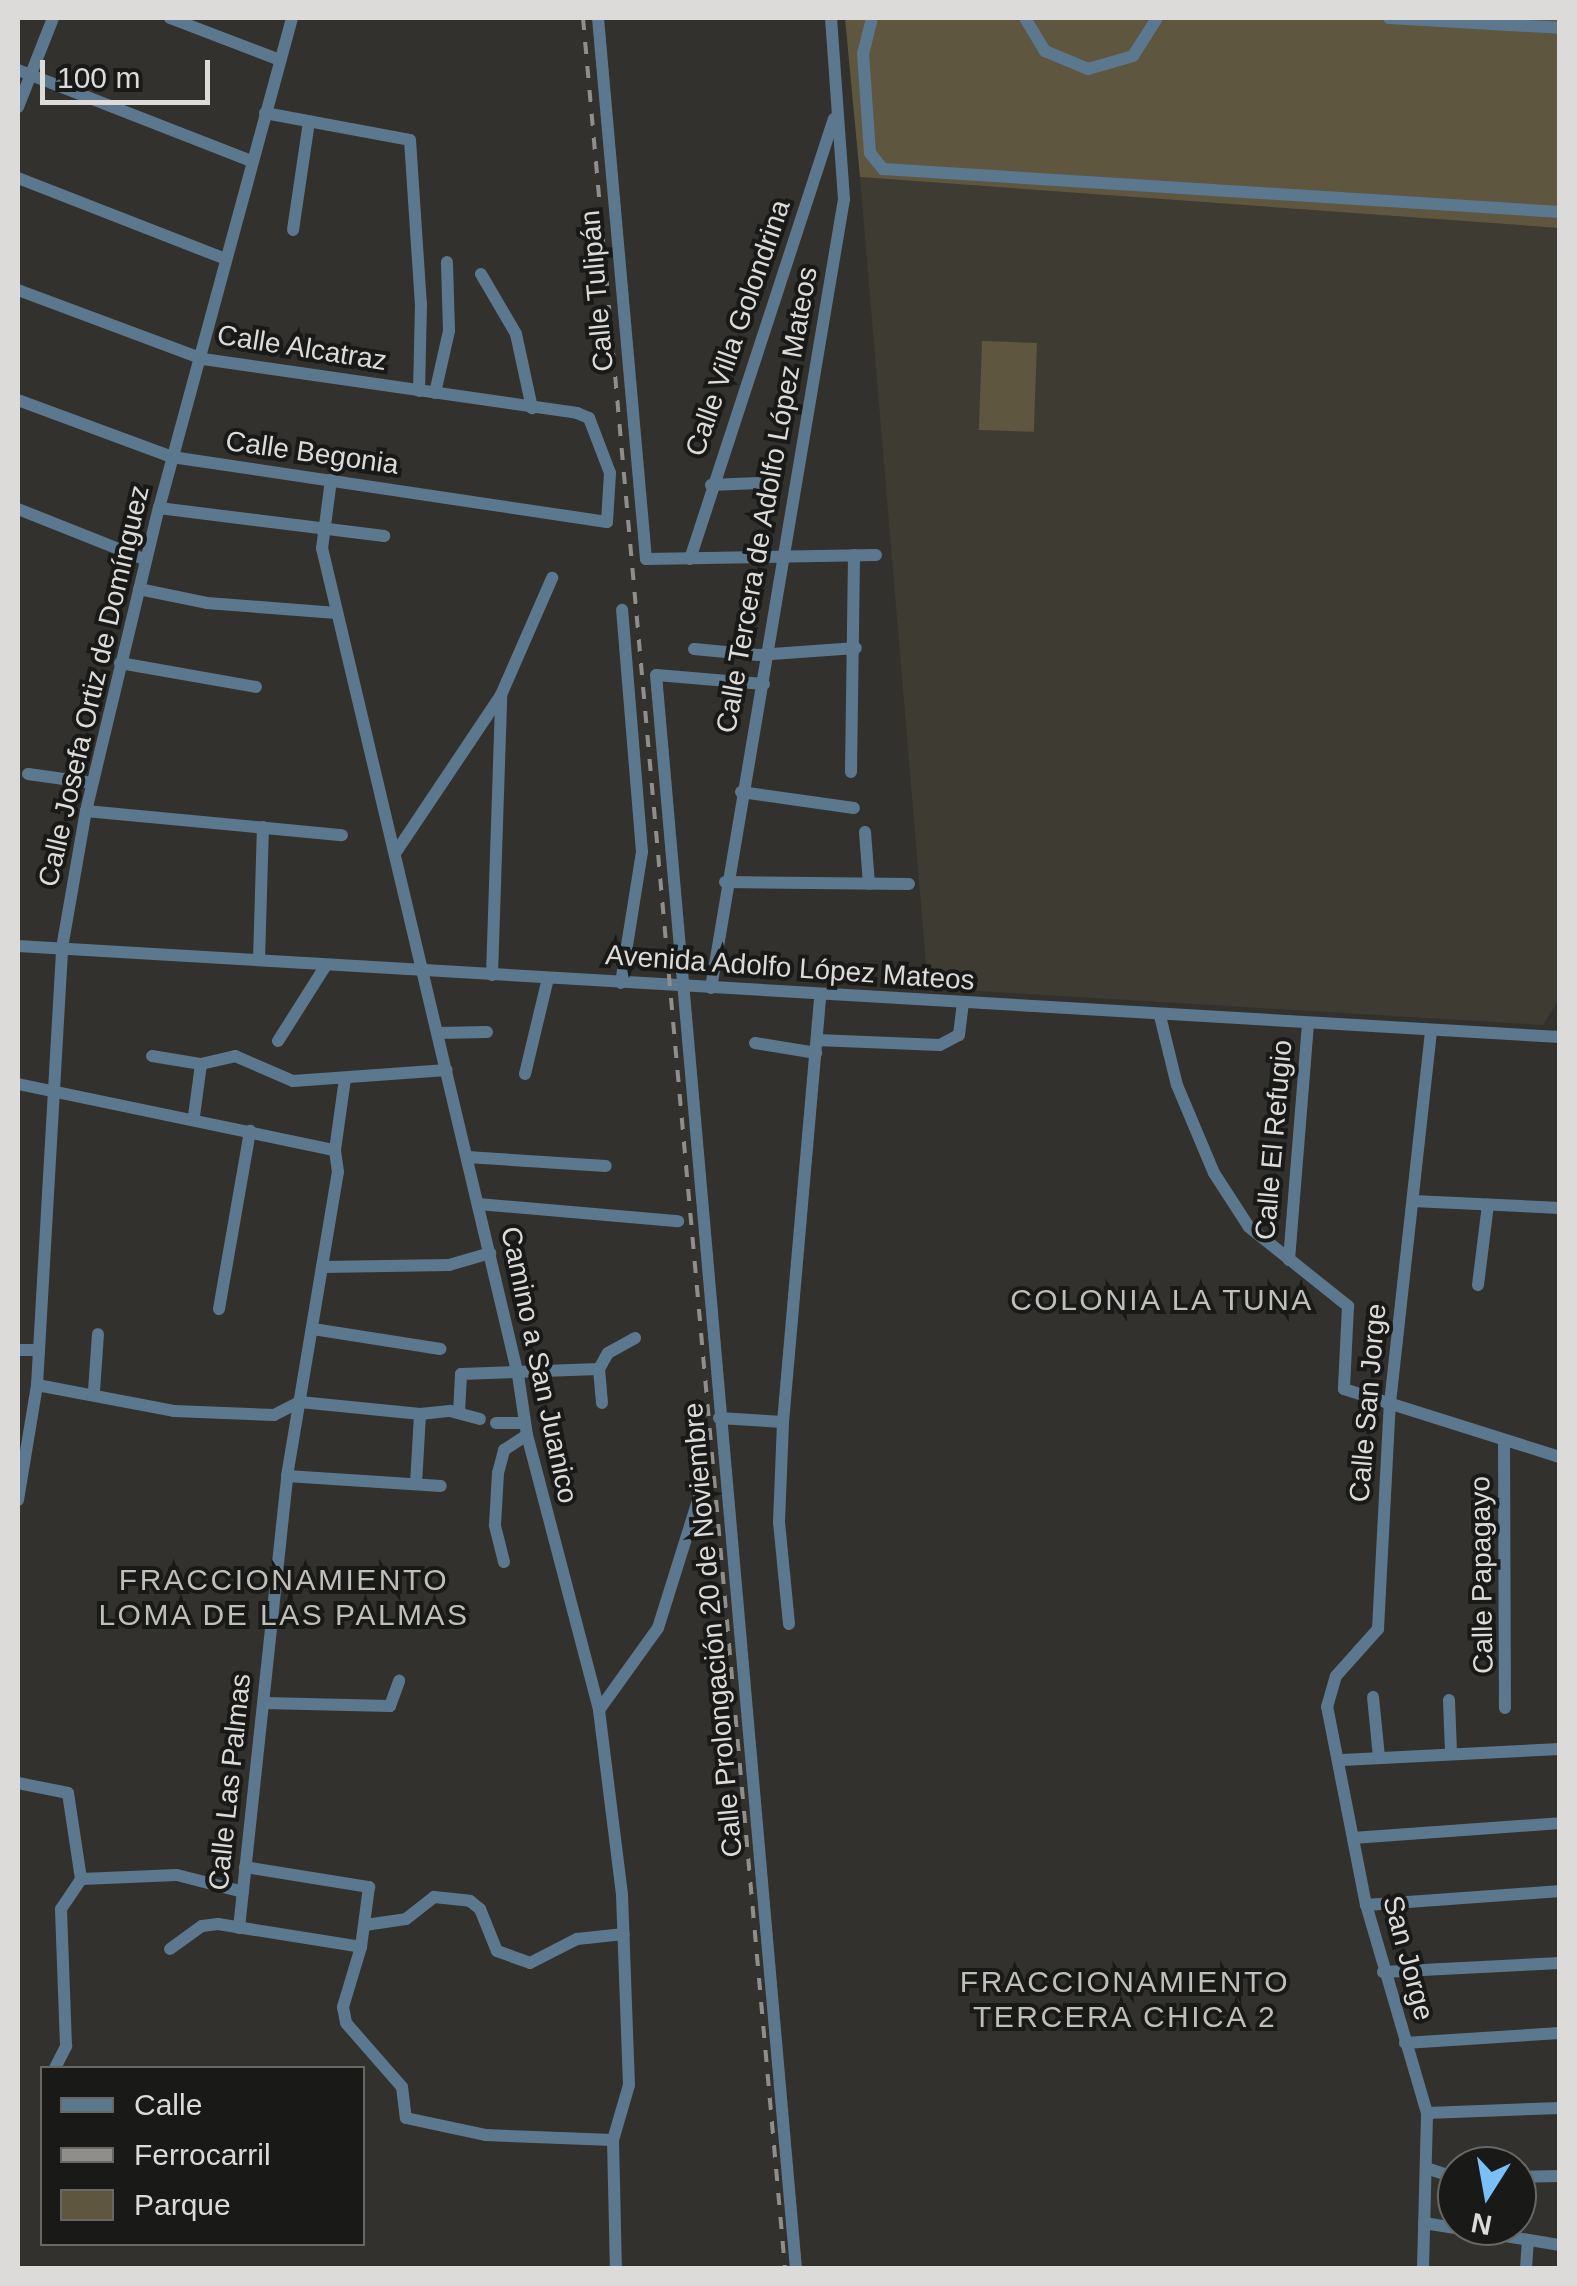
<!DOCTYPE html>
<html>
<head>
<meta charset="utf-8">
<style>
	body { margin:0 }
	#map { position:relative; width:1577px; height:2286px; overflow:hidden; background:#32312e; font-family:Arial,sans-serif }
	div>[style] { position:absolute }
	.built>* { inset:0; background:#3e3b32 }
	.green>* { inset:0; background:#5e563f; transform-origin:0 0 }
	.minor>* { height:12px; margin:-6px; padding:0 6px; transform-origin:6px; border-radius:6px; background:#5c788f }
	.rail>* { height:4px; margin-top:-2px; transform-origin:0; background:repeating-linear-gradient(90deg,#8f8e8b 0 12px,transparent 0 24px) }
	span { translate:-50% -50%; white-space:nowrap; text-align:center; line-height:1.15; -webkit-text-stroke:8px #191917; paint-order:stroke }
	.street-label { font-size:28px; color:#dcdbd9 }
	.neighbourhood-label { font-size:30px; color:#bfbeba; letter-spacing:2.5px }
	.frame { position:absolute; inset:0; border:20px solid #dcdbd9; pointer-events:none }
	.legend { position:absolute; left:40px; top:2066px; width:325px; height:180px; box-sizing:border-box; background:#191917; border:2px solid #676765; margin:0; padding:12px 18px; list-style:none; font-size:30px; color:#dcdbd9 }
	.legend li { display:flex; align-items:center; gap:20px; height:50px }
	.legend b { width:50px; border:2px solid #676765 }
	.north { position:absolute; left:1437px; top:2146px; width:100px; height:100px; box-sizing:border-box; background:#191917; border:2px solid #676765; border-radius:50%; rotate:191deg; font-size:28px; font-weight:700; line-height:40px; text-align:center; color:#dcdbd9 }
	.north::after { content:''; display:block; margin:auto; width:35px; height:45px; background:#79bff8; clip-path:polygon(50% 0,100% 100%,50% 72%,0 100%) }
	.scale { position:absolute; left:40px; top:60px; width:170px; height:45px; box-sizing:border-box; border:5px solid #dcdbd9; border-top:0; padding-left:12px; font-size:30px; line-height:35px; white-space:nowrap; color:#dcdbd9; -webkit-text-stroke:8px #191917; paint-order:stroke }
</style>
</head>
<body>
<div id="map">
	<div class="built">
		<i style="clip-path:polygon(860px 177px,1559px 228px,1560px 998px,1543px 1025px,928px 988px)"></i>
	</div>
	<div class="green">
		<i style="clip-path:polygon(845px 18px,1559px 18px,1559px 228px,860px 177px)"></i>
		<i style="left:982px;top:341px;width:55px;height:89px;rotate:2deg"></i>
	</div>
	<div class="minor">
		<i style="left:170px;top:18px;width:118px;rotate:20.9deg"></i>
		<i style="left:598px;top:18px;width:543px;rotate:84.93deg"></i>
		<i style="left:646px;top:559px;width:230px;rotate:-1deg"></i>
		<i style="left:872px;top:18px;width:36px;rotate:104deg"></i>
		<i style="left:863px;top:53px;width:100px;rotate:86deg"></i>
		<i style="left:870px;top:153px;width:21px;rotate:51deg"></i>
		<i style="left:883px;top:169px;width:678px;rotate:3.63deg"></i>
		<i style="left:1025px;top:18px;width:39px;rotate:59deg"></i>
		<i style="left:1045px;top:51px;width:47px;rotate:22.7deg"></i>
		<i style="left:1088px;top:69px;width:47px;rotate:-16.1deg"></i>
		<i style="left:1133px;top:56px;width:45px;rotate:-57.7deg"></i>
		<i style="left:1389px;top:18px;width:171px;rotate:3.3deg"></i>
		<i style="left:18px;top:70px;width:250px;rotate:21.3deg"></i>
		<i style="left:18px;top:107px;width:96px;rotate:-68.5deg"></i>
		<i style="left:265px;top:113px;width:147px;rotate:10.5deg"></i>
		<i style="left:410px;top:140px;width:164px;rotate:86.2deg"></i>
		<i style="left:421px;top:304px;width:87px;rotate:91.3deg"></i>
		<i style="left:18px;top:178px;width:223px;rotate:21.3deg"></i>
		<i style="left:293px;top:230px;width:110px;rotate:-81.6deg"></i>
		<i style="left:481px;top:274px;width:69px;rotate:59.7deg"></i>
		<i style="left:516px;top:334px;width:76px;rotate:77.8deg"></i>
		<i style="left:18px;top:290px;width:197px;rotate:20.5deg"></i>
		<i style="left:203px;top:359px;width:378px;rotate:8.2deg"></i>
		<i style="left:577px;top:413px;width:13px;rotate:23deg"></i>
		<i style="left:589px;top:418px;width:59px;rotate:69.1deg"></i>
		<i style="left:610px;top:473px;width:49px;rotate:93.5deg"></i>
		<i style="left:607px;top:522px;width:440px;rotate:-171.5deg"></i>
		<i style="left:172px;top:457px;width:164px;rotate:-159.7deg"></i>
		<i style="left:435px;top:393px;width:64px;rotate:-77.3deg"></i>
		<i style="left:449px;top:331px;width:69px;rotate:-91.7deg"></i>
		<i style="left:331px;top:480px;width:69px;rotate:97.5deg"></i>
		<i style="left:322px;top:548px;width:850px;rotate:76.67deg"></i>
		<i style="left:518px;top:1375px;width:61px;rotate:81.5deg"></i>
		<i style="left:527px;top:1435px;width:284px;rotate:75.3deg"></i>
		<i style="left:599px;top:1710px;width:186px;rotate:82.9deg"></i>
		<i style="left:622px;top:1895px;width:190px;rotate:87.9deg"></i>
		<i style="left:629px;top:2085px;width:57px;rotate:106.2deg"></i>
		<i style="left:613px;top:2140px;width:128px;rotate:88.7deg"></i>
		<i style="left:711px;top:485px;width:47px;rotate:-2.4deg"></i>
		<i style="left:159px;top:508px;width:227px;rotate:7.1deg"></i>
		<i style="left:18px;top:509px;width:138px;rotate:21.7deg"></i>
		<i style="left:690px;top:559px;width:463px;rotate:-71.9deg"></i>
		<i style="left:139px;top:589px;width:69px;rotate:11.6deg"></i>
		<i style="left:207px;top:603px;width:130px;rotate:4.4deg"></i>
		<i style="left:694px;top:649px;width:64px;rotate:5.4deg"></i>
		<i style="left:758px;top:655px;width:98px;rotate:-4.1deg"></i>
		<i style="left:120px;top:663px;width:138px;rotate:10deg"></i>
		<i style="left:764px;top:684px;width:108px;rotate:-175.2deg"></i>
		<i style="left:656px;top:675px;width:1599px;rotate:84.98deg"></i>
		<i style="left:851px;top:772px;width:217px;rotate:-89.2deg"></i>
		<i style="left:28px;top:774px;width:65px;rotate:8deg"></i>
		<i style="left:741px;top:792px;width:114px;rotate:8.1deg"></i>
		<i style="left:86px;top:811px;width:257px;rotate:5.4deg"></i>
		<i style="left:865px;top:832px;width:52px;rotate:85.6deg"></i>
		<i style="left:396px;top:852px;width:189px;rotate:-56.2deg"></i>
		<i style="left:501px;top:695px;width:128px;rotate:-66.4deg"></i>
		<i style="left:725px;top:882px;width:184px;rotate:0.6deg"></i>
		<i style="left:18px;top:946px;width:1545px;rotate:3.38deg"></i>
		<i style="left:259px;top:960px;width:133px;rotate:-88.3deg"></i>
		<i style="left:492px;top:975px;width:278px;rotate:-88.1deg"></i>
		<i style="left:621px;top:983px;width:133px;rotate:-80.9deg"></i>
		<i style="left:642px;top:852px;width:243px;rotate:-94.7deg"></i>
		<i style="left:711px;top:988px;width:800px;rotate:-80.43deg"></i>
		<i style="left:844px;top:199px;width:181px;rotate:-94.1deg"></i>
		<i style="left:1160px;top:1016px;width:71px;rotate:76.2deg"></i>
		<i style="left:1177px;top:1085px;width:95px;rotate:67.2deg"></i>
		<i style="left:1214px;top:1173px;width:64px;rotate:57.1deg"></i>
		<i style="left:1249px;top:1227px;width:127px;rotate:38.6deg"></i>
		<i style="left:1348px;top:1306px;width:83px;rotate:92.8deg"></i>
		<i style="left:1344px;top:1389px;width:226px;rotate:17.5deg"></i>
		<i style="left:438px;top:1033px;width:49px;rotate:-1.2deg"></i>
		<i style="left:817px;top:1040px;width:123px;rotate:2.3deg"></i>
		<i style="left:940px;top:1045px;width:21px;rotate:-28deg"></i>
		<i style="left:959px;top:1035px;width:31px;rotate:-83deg"></i>
		<i style="left:278px;top:1041px;width:90px;rotate:-57.7deg"></i>
		<i style="left:755px;top:1043px;width:62px;rotate:9.3deg"></i>
		<i style="left:152px;top:1056px;width:50px;rotate:9.3deg"></i>
		<i style="left:201px;top:1064px;width:35px;rotate:-13deg"></i>
		<i style="left:235px;top:1056px;width:63px;rotate:23.3deg"></i>
		<i style="left:293px;top:1081px;width:154px;rotate:-4.1deg"></i>
		<i style="left:525px;top:1074px;width:99px;rotate:-76.5deg"></i>
		<i style="left:18px;top:1084px;width:324px;rotate:11.8deg"></i>
		<i style="left:194px;top:1116px;width:52px;rotate:-82.3deg"></i>
		<i style="left:467px;top:1157px;width:139px;rotate:3.7deg"></i>
		<i style="left:1413px;top:1201px;width:147px;rotate:2.7deg"></i>
		<i style="left:478px;top:1204px;width:201px;rotate:4.9deg"></i>
		<i style="left:1289px;top:1260px;width:236px;rotate:-85.4deg"></i>
		<i style="left:322px;top:1267px;width:127px;rotate:-0.9deg"></i>
		<i style="left:449px;top:1265px;width:43px;rotate:-16.3deg"></i>
		<i style="left:1478px;top:1285px;width:81px;rotate:-82.9deg"></i>
		<i style="left:219px;top:1309px;width:181px;rotate:-80.1deg"></i>
		<i style="left:313px;top:1329px;width:129px;rotate:8.9deg"></i>
		<i style="left:18px;top:1350px;width:21px"></i>
		<i style="left:37px;top:1385px;width:139px;rotate:10.7deg"></i>
		<i style="left:174px;top:1411px;width:100px;rotate:2.3deg"></i>
		<i style="left:274px;top:1415px;width:29px;rotate:-27deg"></i>
		<i style="left:300px;top:1402px;width:121px;rotate:5.7deg"></i>
		<i style="left:420px;top:1414px;width:30px;rotate:-6deg"></i>
		<i style="left:450px;top:1411px;width:31px;rotate:15deg"></i>
		<i style="left:94px;top:1391px;width:57px;rotate:-86deg"></i>
		<i style="left:602px;top:1403px;width:34px;rotate:-95deg"></i>
		<i style="left:599px;top:1369px;width:18px;rotate:-61deg"></i>
		<i style="left:608px;top:1353px;width:31px;rotate:-29deg"></i>
		<i style="left:459px;top:1413px;width:39px;rotate:-87deg"></i>
		<i style="left:461px;top:1374px;width:138px;rotate:-2.1deg"></i>
		<i style="left:719px;top:1418px;width:64px;rotate:3.6deg"></i>
		<i style="left:496px;top:1423px;width:29px"></i>
		<i style="left:1504px;top:1441px;width:267px;rotate:89.8deg"></i>
		<i style="left:287px;top:1476px;width:154px;rotate:3.7deg"></i>
		<i style="left:416px;top:1484px;width:70px;rotate:-86.7deg"></i>
		<i style="left:18px;top:1500px;width:117px;rotate:-80.6deg"></i>
		<i style="left:37px;top:1385px;width:438px;rotate:-86.7deg"></i>
		<i style="left:62px;top:948px;width:139px;rotate:-80.1deg"></i>
		<i style="left:86px;top:811px;width:312px;rotate:-76.5deg"></i>
		<i style="left:159px;top:508px;width:508px;rotate:-74.81deg"></i>
		<i style="left:504px;top:1562px;width:38px;rotate:-104deg"></i>
		<i style="left:495px;top:1525px;width:52px;rotate:-86.7deg"></i>
		<i style="left:498px;top:1473px;width:24px;rotate:-75deg"></i>
		<i style="left:504px;top:1450px;width:27px;rotate:-33deg"></i>
		<i style="left:789px;top:1624px;width:102px;rotate:-95.6deg"></i>
		<i style="left:779px;top:1522px;width:100px;rotate:-87.7deg"></i>
		<i style="left:783px;top:1422px;width:429px;rotate:-85deg"></i>
		<i style="left:1373px;top:1697px;width:60px;rotate:84.3deg"></i>
		<i style="left:1449px;top:1700px;width:53px;rotate:87.8deg"></i>
		<i style="left:264px;top:1703px;width:126px;rotate:1.4deg"></i>
		<i style="left:390px;top:1706px;width:27px;rotate:-70deg"></i>
		<i style="left:599px;top:1710px;width:101px;rotate:-54.3deg"></i>
		<i style="left:658px;top:1628px;width:144px;rotate:-72.6deg"></i>
		<i style="left:1342px;top:1760px;width:218px;rotate:-2.9deg"></i>
		<i style="left:18px;top:1783px;width:51px;rotate:11.3deg"></i>
		<i style="left:68px;top:1793px;width:87px;rotate:81.4deg"></i>
		<i style="left:1353px;top:1838px;width:208px;rotate:-4.1deg"></i>
		<i style="left:245px;top:1867px;width:126px;rotate:9.2deg"></i>
		<i style="left:369px;top:1887px;width:61px;rotate:97.6deg"></i>
		<i style="left:361px;top:1947px;width:63px;rotate:106.7deg"></i>
		<i style="left:343px;top:2007px;width:16px;rotate:79deg"></i>
		<i style="left:346px;top:2023px;width:85px;rotate:48.8deg"></i>
		<i style="left:402px;top:2087px;width:31px;rotate:83deg"></i>
		<i style="left:406px;top:2118px;width:82px;rotate:12deg"></i>
		<i style="left:486px;top:2135px;width:127px;rotate:2.3deg"></i>
		<i style="left:81px;top:1879px;width:96px;rotate:-2.4deg"></i>
		<i style="left:177px;top:1875px;width:68px;rotate:14.4deg"></i>
		<i style="left:1366px;top:1905px;width:195px;rotate:-4.1deg"></i>
		<i style="left:365px;top:1925px;width:41px;rotate:-8.3deg"></i>
		<i style="left:406px;top:1919px;width:36px;rotate:-38deg"></i>
		<i style="left:434px;top:1897px;width:36px;rotate:6deg"></i>
		<i style="left:470px;top:1901px;width:13px;rotate:39deg"></i>
		<i style="left:480px;top:1909px;width:45px;rotate:68deg"></i>
		<i style="left:497px;top:1951px;width:35px;rotate:20deg"></i>
		<i style="left:530px;top:1963px;width:53px;rotate:-27.1deg"></i>
		<i style="left:577px;top:1939px;width:47px;rotate:-6.1deg"></i>
		<i style="left:239px;top:1928px;width:455px;rotate:-83.9deg"></i>
		<i style="left:287px;top:1476px;width:308px;rotate:-80.5deg"></i>
		<i style="left:338px;top:1172px;width:22px;rotate:-98deg"></i>
		<i style="left:335px;top:1150px;width:72px;rotate:-82deg"></i>
		<i style="left:170px;top:1949px;width:39px;rotate:-36deg"></i>
		<i style="left:202px;top:1926px;width:16px;rotate:-7deg"></i>
		<i style="left:218px;top:1924px;width:145px;rotate:9.1deg"></i>
		<i style="left:1383px;top:1972px;width:177px;rotate:-2.9deg"></i>
		<i style="left:1405px;top:2043px;width:155px;rotate:-3.7deg"></i>
		<i style="left:55px;top:2068px;width:25px;rotate:-63deg"></i>
		<i style="left:66px;top:2046px;width:137px;rotate:-92.1deg"></i>
		<i style="left:61px;top:1909px;width:36px;rotate:-56deg"></i>
		<i style="left:1427px;top:2113px;width:133px;rotate:-2.2deg"></i>
		<i style="left:1426px;top:2168px;width:33px;rotate:18deg"></i>
		<i style="left:1517px;top:2177px;width:43px;rotate:-1.3deg"></i>
		<i style="left:1424px;top:2223px;width:138px;rotate:9.2deg"></i>
		<i style="left:1423px;top:2268px;width:155px;rotate:-88.5deg"></i>
		<i style="left:1427px;top:2113px;width:217px;rotate:-106.3deg"></i>
		<i style="left:1366px;top:1905px;width:202px;rotate:-101.1deg"></i>
		<i style="left:1327px;top:1707px;width:32px;rotate:-74deg"></i>
		<i style="left:1336px;top:1676px;width:63px;rotate:-48.2deg"></i>
		<i style="left:1378px;top:1629px;width:226px;rotate:-87deg"></i>
		<i style="left:1390px;top:1403px;width:373px;rotate:-83.7deg"></i>
		<i style="left:1526px;top:2268px;width:28px;rotate:-86deg"></i>
	</div>
	<div class="rail">
		<i style="left:583px;top:18px;width:2259px;rotate:84.87deg"></i>
	</div>
	<div class="street-label">
		<span style="left:597px;top:291px;rotate:-95deg">Calle Tulipán</span>
		<span style="left:738px;top:328px;rotate:-71deg">Calle Villa Golondrina</span>
		<span style="left:302px;top:348px;rotate:9deg">Calle Alcatraz</span>
		<span style="left:312px;top:453px;rotate:8deg">Calle Begonia</span>
		<span style="left:767px;top:500px;rotate:-80deg">Calle Tercera de Adolfo López Mateos</span>
		<span style="left:94px;top:686px;rotate:-77deg">Calle Josefa Ortiz de Domínguez</span>
		<span style="left:790px;top:968px;rotate:4deg">Avenida Adolfo López Mateos</span>
		<span style="left:1274px;top:1140px;rotate:-85deg">Calle El Refugio</span>
		<span style="left:539px;top:1365px;rotate:78deg">Camino a San Juanico</span>
		<span style="left:1368px;top:1403px;rotate:-85deg">Calle San Jorge</span>
		<span style="left:1482px;top:1575px;rotate:-91deg">Calle Papagayo</span>
		<span style="left:713px;top:1630px;rotate:-95deg">Calle Prolongación 20 de Noviembre</span>
		<span style="left:230px;top:1782px;rotate:-84deg">Calle Las Palmas</span>
		<span style="left:1408px;top:1958px;rotate:75deg">San Jorge</span>
	</div>
	<div class="neighbourhood-label">
		<span style="left:1162px;top:1300px">COLONIA LA TUNA</span>
		<span style="left:284px;top:1597px">FRACCIONAMIENTO<br>LOMA DE LAS PALMAS</span>
		<span style="left:1125px;top:1999px">FRACCIONAMIENTO<br>TERCERA CHICA 2</span>
	</div>
	<div class="frame"></div>
	<ul class="legend">
	<li><b style="height:12px;background:#5c788f"></b>Calle</li>
	<li><b style="height:12px;background:#8f8e8b"></b>Ferrocarril</li>
	<li><b style="height:28px;background:#5e563f"></b>Parque</li>
	</ul>
	<div class="north">N</div>
	<div class="scale">100 m</div>
</div>
</body>
</html>
